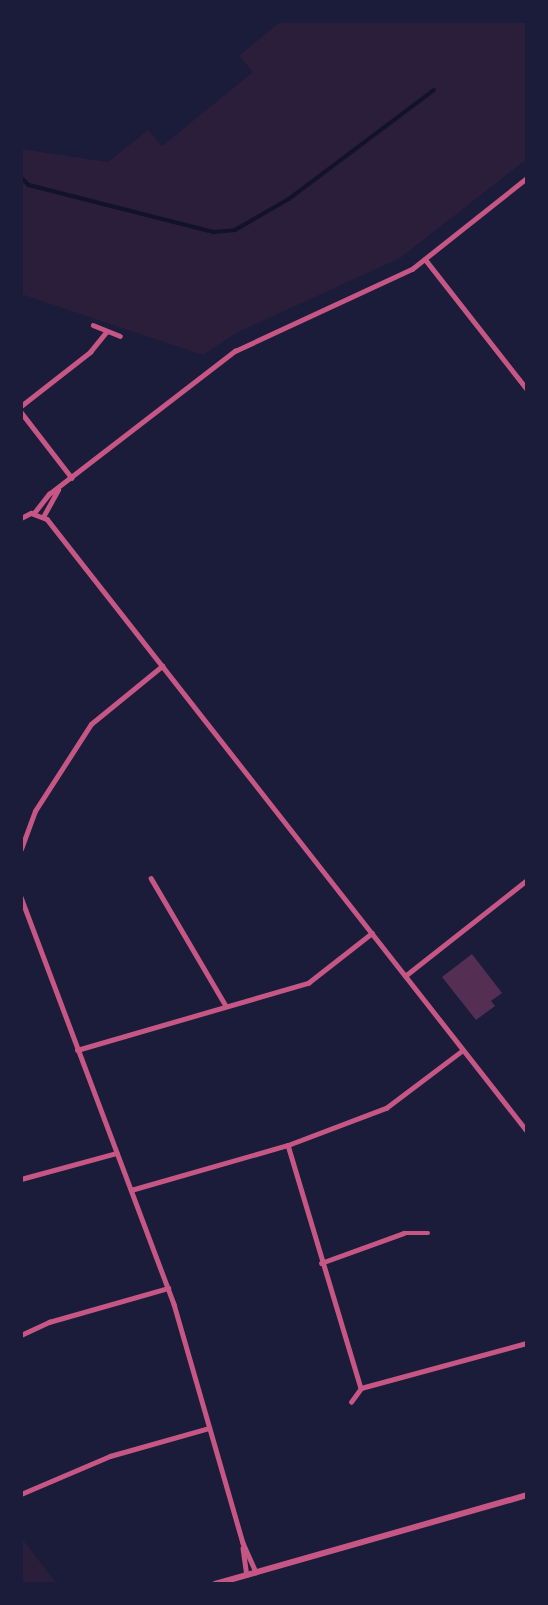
<!DOCTYPE html>
<html>
<head>
<meta charset="utf-8">
<style>
	body { margin:0 }
	#map { position:relative; width:548px; height:1605px; overflow:hidden; background:#1b1b3a; font-family:Manrope,sans-serif }
	div>[style] { position:absolute }
	.green>* { inset:0; background:#2a1e3b }
	.stream>* { height:3.5px; margin:-1.75px; padding:0 1.75px; transform-origin:1.75px; border-radius:1.75px; background:#12122b }
	.building>* { inset:0; background:#542f53 }
	.minor>* { height:4.5px; margin:-2.25px; padding:0 2.25px; transform-origin:2.25px; border-radius:2.25px; background:#c65784 }
	.tertiary>* { height:6px; margin:-3px; padding:0 3px; transform-origin:3px; border-radius:3px; background:#c65784 }
	span { translate:-50% -50%; white-space:nowrap; text-align:center; line-height:1.15; -webkit-text-stroke:7px #1b1b3a; paint-order:stroke }
	.frame { position:absolute; inset:0; border:23px solid #1b1b3a; pointer-events:none }
</style>
</head>
<body>
<div id="map">
	<div class="green">
		<i style="clip-path:polygon(281px 21px,527px 21px,527px 159px,400px 258px,236px 333px,203px 355px,21px 294px,21px 149px,108px 162px,148px 130px,162px 146px,253px 72px,239px 56px)"></i>
		<i style="clip-path:polygon(21px 1537px,33px 1553px,57px 1584px,21px 1584px)"></i>
	</div>
	<div class="stream">
		<i style="left:21px;top:177px;width:11px;rotate:45deg"></i>
		<i style="left:29px;top:185px;width:191px;rotate:14.3deg"></i>
		<i style="left:214px;top:232px;width:21px;rotate:-5deg"></i>
		<i style="left:235px;top:230px;width:62px;rotate:-29.9deg"></i>
		<i style="left:289px;top:199px;width:181px;rotate:-36.9deg"></i>
	</div>
	<div class="building">
		<i style="clip-path:polygon(472px 954px,502px 993px,491px 1001px,495px 1006px,476px 1020px,442px 977px)"></i>
	</div>
	<div class="minor">
		<i style="left:425px;top:259px;width:165px;rotate:51.9deg"></i>
		<i style="left:93px;top:325px;width:29px;rotate:22deg"></i>
		<i style="left:21px;top:406px;width:88px;rotate:-38deg"></i>
		<i style="left:90px;top:352px;width:26px;rotate:-51deg"></i>
		<i style="left:21px;top:412px;width:83px;rotate:52.3deg"></i>
		<i style="left:34px;top:513px;width:24px;rotate:-52deg"></i>
		<i style="left:49px;top:494px;width:235px;rotate:-37.6deg"></i>
		<i style="left:235px;top:351px;width:195px;rotate:-24.9deg"></i>
		<i style="left:412px;top:269px;width:147px;rotate:-38.4deg"></i>
		<i style="left:43px;top:517px;width:31px;rotate:-61deg"></i>
		<i style="left:21px;top:518px;width:11px;rotate:-27deg"></i>
		<i style="left:31px;top:513px;width:17px;rotate:21deg"></i>
		<i style="left:47px;top:519px;width:778px;rotate:51.89deg"></i>
		<i style="left:21px;top:849px;width:40px;rotate:-69.8deg"></i>
		<i style="left:35px;top:811px;width:103px;rotate:-57.2deg"></i>
		<i style="left:91px;top:724px;width:92px;rotate:-39.2deg"></i>
		<i style="left:151px;top:878px;width:148px;rotate:59.6deg"></i>
		<i style="left:21px;top:897px;width:435px;rotate:69.4deg"></i>
		<i style="left:174px;top:1304px;width:249px;rotate:73.9deg"></i>
		<i style="left:243px;top:1543px;width:32px;rotate:66deg"></i>
		<i style="left:405px;top:976px;width:155px;rotate:-38.2deg"></i>
		<i style="left:77px;top:1050px;width:241px;rotate:-16.2deg"></i>
		<i style="left:308px;top:983px;width:81px;rotate:-38deg"></i>
		<i style="left:288px;top:1145px;width:254px;rotate:73.3deg"></i>
		<i style="left:21px;top:1179px;width:99px;rotate:-15.2deg"></i>
		<i style="left:131px;top:1190px;width:163px;rotate:-16deg"></i>
		<i style="left:288px;top:1145px;width:105px;rotate:-20.7deg"></i>
		<i style="left:386px;top:1108px;width:96px;rotate:-37deg"></i>
		<i style="left:321px;top:1263px;width:88px;rotate:-19.9deg"></i>
		<i style="left:404px;top:1233px;width:24px"></i>
		<i style="left:21px;top:1335px;width:31px;rotate:-25deg"></i>
		<i style="left:49px;top:1322px;width:124px;rotate:-15.9deg"></i>
		<i style="left:361px;top:1388px;width:172px;rotate:-15.2deg"></i>
		<i style="left:351px;top:1402px;width:17px;rotate:-54deg"></i>
		<i style="left:21px;top:1494px;width:97px;rotate:-23.1deg"></i>
		<i style="left:110px;top:1456px;width:103px;rotate:-15.8deg"></i>
		<i style="left:243px;top:1548px;width:27px;rotate:82deg"></i>
	</div>
	<div class="tertiary">
		<i style="left:215px;top:1584px;width:324px;rotate:-15.9deg"></i>
	</div>
	<div class="frame"></div>
</div>
</body>
</html>
